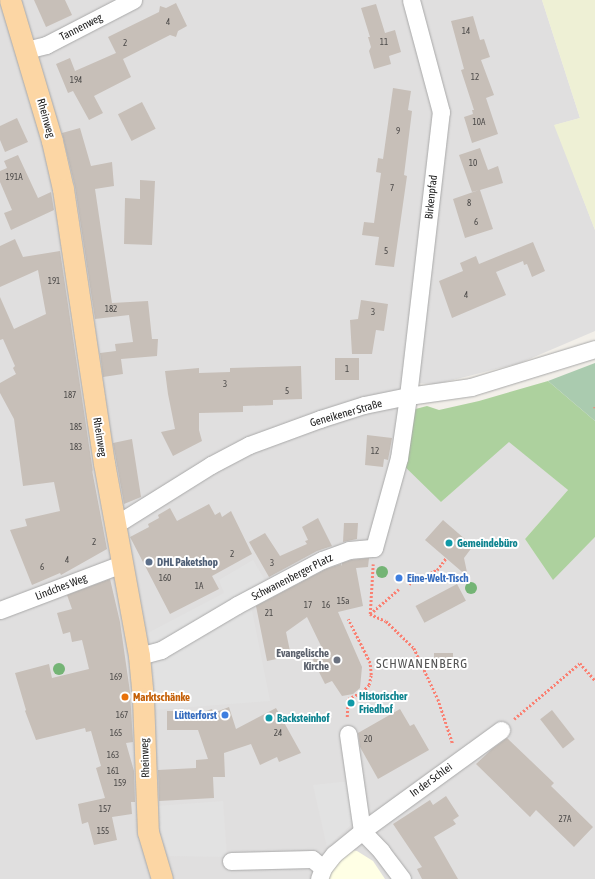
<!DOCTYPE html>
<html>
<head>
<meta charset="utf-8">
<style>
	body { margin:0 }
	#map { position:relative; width:595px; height:879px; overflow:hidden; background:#f2efe9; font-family:"Asap Condensed",sans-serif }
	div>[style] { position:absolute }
	.residential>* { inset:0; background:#e0dfdf }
	.education>* { inset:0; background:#ffffe5 }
	.farmland>* { inset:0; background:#eef0d5 }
	.forest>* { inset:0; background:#add19e }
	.cemetery>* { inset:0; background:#aacbaf }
	.parking>* { inset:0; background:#e2e2e2 }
	.building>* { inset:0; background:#c7bfb8; transform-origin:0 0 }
	.path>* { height:2.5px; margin-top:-1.25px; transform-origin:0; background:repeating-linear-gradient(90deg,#fa8072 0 2px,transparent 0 4px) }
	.roads { filter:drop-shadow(0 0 1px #a9a9a9) drop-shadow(0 0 1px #a9a9a9) }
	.minor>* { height:17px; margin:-8.5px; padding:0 8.5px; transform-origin:8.5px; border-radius:8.5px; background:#fff }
	.major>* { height:21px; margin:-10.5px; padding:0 10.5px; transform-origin:10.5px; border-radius:10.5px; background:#fcd6a4 }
	.trees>* { width:12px; height:12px; margin:-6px; border-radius:50%; background:#74b475 }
	.dots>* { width:11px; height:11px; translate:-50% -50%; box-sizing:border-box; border:2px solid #fff; border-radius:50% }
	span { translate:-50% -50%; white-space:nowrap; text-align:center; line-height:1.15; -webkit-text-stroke:4px #fff; paint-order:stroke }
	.number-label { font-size:9px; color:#4b4948 }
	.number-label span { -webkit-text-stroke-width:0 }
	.street-label { font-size:11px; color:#222 }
	.culture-label { font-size:11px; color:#0d838f; font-weight:700 }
	.left { translate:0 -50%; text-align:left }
	.service-label { font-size:11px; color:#4e5e75; font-weight:700 }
	.shop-label { font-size:11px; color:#366cbe; font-weight:700 }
	.right { translate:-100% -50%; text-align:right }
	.worship-label { font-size:11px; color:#5b616d; font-weight:700 }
	.food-label { font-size:11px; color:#c56008; font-weight:700 }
	.quarter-label { font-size:13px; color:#555; letter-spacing:1px }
</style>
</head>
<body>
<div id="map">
	<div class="residential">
		<i style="clip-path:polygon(0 0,542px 0,580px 118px,555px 125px,595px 230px,595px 331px,520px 363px,437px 384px,408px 383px,404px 412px,441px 502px,509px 441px,568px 490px,525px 539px,553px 579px,595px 537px,595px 879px,0 879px)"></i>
	</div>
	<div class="education">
		<i style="clip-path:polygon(343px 848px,357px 851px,373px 861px,385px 879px,325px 879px)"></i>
	</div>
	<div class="farmland">
		<i style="clip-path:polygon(542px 0,595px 0,595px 230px,554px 125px,580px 118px)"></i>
	</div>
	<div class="forest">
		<i style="clip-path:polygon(548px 381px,595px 421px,595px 537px,553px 580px,525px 539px,568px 490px,509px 442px,441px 502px,395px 457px,404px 412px,427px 406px,439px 410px,479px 401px)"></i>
	</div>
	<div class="cemetery">
		<i style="clip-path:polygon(595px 363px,595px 421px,548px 381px)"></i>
	</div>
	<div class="parking">
		<i style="clip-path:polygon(253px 560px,266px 582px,249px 596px,270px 701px,153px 710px,144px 635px,224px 593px,219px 580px)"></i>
		<i style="clip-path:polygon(351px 781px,356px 820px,327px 847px,313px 785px)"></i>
		<i style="clip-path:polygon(223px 801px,227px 857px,169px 856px,162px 839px,156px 806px)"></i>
	</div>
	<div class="building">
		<i style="clip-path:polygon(34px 0,65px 0,72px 15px,46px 27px)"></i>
		<i style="clip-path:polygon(176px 3px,187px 26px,178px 31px,176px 37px,170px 35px,123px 59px,131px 77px,94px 96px,103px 113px,89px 120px,73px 91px,68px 93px,56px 64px,70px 58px,75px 71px,116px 53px,108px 37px,159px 12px,160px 6px,166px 8px)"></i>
		<i style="clip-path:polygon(376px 4px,385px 33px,395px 30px,401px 52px,389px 56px,391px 64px,374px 69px,369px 51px,371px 47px,368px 37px,370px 37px,361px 8px)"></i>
		<i style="clip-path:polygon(473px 16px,480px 40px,484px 39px,490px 57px,481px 60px,494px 95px,486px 98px,498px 134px,472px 143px,464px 117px,473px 114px,472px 110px,474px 110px,461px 70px,464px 69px,451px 21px)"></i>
		<i style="clip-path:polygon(393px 88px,411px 91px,408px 110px,412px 111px,404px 175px,407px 176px,394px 267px,375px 265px,379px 237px,362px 235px,364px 222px,374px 223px,381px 173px,376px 172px,378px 158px,383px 159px)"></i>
		<i style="left:142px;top:102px;width:30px;height:27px;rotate:63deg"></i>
		<i style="clip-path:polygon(17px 118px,28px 142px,5px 152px,0 140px,0 126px)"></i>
		<i style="clip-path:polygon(80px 128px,91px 166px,112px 162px,114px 186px,95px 189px,112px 303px,148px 301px,152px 339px,158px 339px,157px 356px,121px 359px,123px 374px,103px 377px,100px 353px,116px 351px,115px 344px,133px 342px,129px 315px,95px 319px,75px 187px,62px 133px)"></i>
		<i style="clip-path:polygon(480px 148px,488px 170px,498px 166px,503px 183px,480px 190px,493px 229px,465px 238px,453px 199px,479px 190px,472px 192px,459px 155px)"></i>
		<i style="clip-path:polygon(18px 155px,38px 198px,51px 192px,54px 210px,11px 230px,4px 213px,12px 210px,0 182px,0 171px,7px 168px,4px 161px)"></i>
		<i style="clip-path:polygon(140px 180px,155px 181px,152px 245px,124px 244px,125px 198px,140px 199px)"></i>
		<i style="clip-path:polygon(15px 239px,23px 257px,60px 251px,93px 472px,92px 470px,107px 549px,61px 575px,60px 573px,32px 585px,10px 530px,27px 526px,25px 519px,60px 511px,54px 482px,23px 486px,14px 419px,0 393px,0 383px,16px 374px,13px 368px,15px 366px,3px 339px,0 340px,0 297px,14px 329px,46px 314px,38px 270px,0 287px,0 246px)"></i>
		<i style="clip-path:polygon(533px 242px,545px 271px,532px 277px,527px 264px,524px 265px,523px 261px,496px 272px,506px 295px,452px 318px,439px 281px,463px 271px,460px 263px,476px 256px,479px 264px)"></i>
		<i style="clip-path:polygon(361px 300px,388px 304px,384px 331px,376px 330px,372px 354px,352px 354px,350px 320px,358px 319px)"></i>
		<i style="left:335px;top:358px;width:24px;height:22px"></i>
		<i style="clip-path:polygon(301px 366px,302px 399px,273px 400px,273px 405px,243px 406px,243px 412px,199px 413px,199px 430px,202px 441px,173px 456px,161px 432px,175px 429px,168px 394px,165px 371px,199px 368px,199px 373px,230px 372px,230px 368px)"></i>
		<i style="clip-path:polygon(367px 435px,392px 438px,388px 460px,384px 459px,383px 467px,365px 465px)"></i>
		<i style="clip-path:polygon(132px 439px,141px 497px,124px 504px,113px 443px)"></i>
		<i style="clip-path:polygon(209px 504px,215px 515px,220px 512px,222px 517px,231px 511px,252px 554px,212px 576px,219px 589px,170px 614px,130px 537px,149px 527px,148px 524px,159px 518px,158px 515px,170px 508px,177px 521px)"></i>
		<i style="clip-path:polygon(318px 518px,332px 546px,317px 551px,269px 577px,249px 542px,265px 533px,280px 556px,307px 544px,305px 541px,308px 540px,302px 527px)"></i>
		<i style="clip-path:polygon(443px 520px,473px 546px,464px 558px,468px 577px,425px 540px)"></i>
		<i style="clip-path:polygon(344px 523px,358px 523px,357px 539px,343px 542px)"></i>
		<i style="clip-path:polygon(369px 558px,368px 567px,356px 568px,363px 606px,338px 612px,362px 667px,360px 688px,353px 694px,342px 696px,332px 681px,325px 684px,310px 654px,322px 648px,307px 617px,286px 632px,291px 656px,267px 661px,256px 606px,326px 569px,341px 564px,342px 566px,342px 563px,351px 560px)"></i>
		<i style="clip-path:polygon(110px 579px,120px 622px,130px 692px,133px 742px,126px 743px,134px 771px,135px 802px,131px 802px,132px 814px,112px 817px,117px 840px,94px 845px,88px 822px,82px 824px,78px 804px,105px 798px,96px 768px,101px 766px,91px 731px,86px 732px,85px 728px,36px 740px,25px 711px,26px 710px,15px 673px,49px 664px,52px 678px,89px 669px,82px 640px,72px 642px,70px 632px,63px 634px,57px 613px,72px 609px,67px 595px)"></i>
		<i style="left:457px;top:584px;width:19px;height:47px;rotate:62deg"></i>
		<i style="left:434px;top:653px;width:19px;height:17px"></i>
		<i style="clip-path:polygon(229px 707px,236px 729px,276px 708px,301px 753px,279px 762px,277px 757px,260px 765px,251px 744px,224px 753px,225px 777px,213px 777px,214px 798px,159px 801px,158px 770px,196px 768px,196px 760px,208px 759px,198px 730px,167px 730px,167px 711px,206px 711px,212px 709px,213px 713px)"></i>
		<i style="clip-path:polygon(400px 709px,410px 726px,414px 724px,429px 750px,378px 779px,360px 747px,358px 733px)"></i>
		<i style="left:552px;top:710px;width:37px;height:15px;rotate:52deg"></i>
		<i style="clip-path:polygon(507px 738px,554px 783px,551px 786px,593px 827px,574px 847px,536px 810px,530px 817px,476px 764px,492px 749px)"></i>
		<i style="clip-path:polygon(446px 796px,459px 816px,453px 820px,456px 824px,434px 837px,458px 879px,422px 879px,417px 869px,422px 867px,393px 824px,430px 800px,433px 805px)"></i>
	</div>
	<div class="path">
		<i style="left:595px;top:407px;width:1px;rotate:90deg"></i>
		<i style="left:409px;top:584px;width:31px;rotate:-27deg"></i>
		<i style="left:437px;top:570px;width:15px;rotate:-53deg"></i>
		<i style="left:370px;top:614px;width:17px;rotate:24deg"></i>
		<i style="left:386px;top:621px;width:39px;rotate:44deg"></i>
		<i style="left:414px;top:648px;width:56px;rotate:64.8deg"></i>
		<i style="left:438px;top:699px;width:47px;rotate:71.6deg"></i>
		<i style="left:370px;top:614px;width:50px;rotate:-86.6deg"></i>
		<i style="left:370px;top:614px;width:38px;rotate:-41deg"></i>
		<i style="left:347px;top:717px;width:18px;rotate:-87deg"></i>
		<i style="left:348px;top:699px;width:16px;rotate:-27deg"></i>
		<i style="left:362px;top:692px;width:10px;rotate:-45deg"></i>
		<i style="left:369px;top:685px;width:10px;rotate:-79deg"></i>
		<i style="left:371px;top:675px;width:12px;rotate:-95deg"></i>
		<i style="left:370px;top:663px;width:49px;rotate:-116.6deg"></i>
		<i style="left:514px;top:719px;width:87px;rotate:-40.3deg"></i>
		<i style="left:580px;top:663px;width:23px;rotate:49deg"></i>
	</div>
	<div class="roads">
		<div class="minor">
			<i style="left:26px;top:50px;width:21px;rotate:-14deg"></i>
			<i style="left:46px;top:45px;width:98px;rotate:-27.3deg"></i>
			<i style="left:115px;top:525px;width:113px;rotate:-32deg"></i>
			<i style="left:211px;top:465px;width:43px;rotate:-27.8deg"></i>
			<i style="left:249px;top:445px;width:76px;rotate:-20.1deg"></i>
			<i style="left:320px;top:419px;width:46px;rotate:-17.7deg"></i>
			<i style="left:364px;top:405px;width:45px;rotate:-11.6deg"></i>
			<i style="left:408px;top:396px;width:64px;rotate:-8.1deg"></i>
			<i style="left:471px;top:387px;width:130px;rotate:-17deg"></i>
			<i style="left:0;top:610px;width:130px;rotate:-20.7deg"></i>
			<i style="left:139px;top:656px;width:23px;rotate:-15deg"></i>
			<i style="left:161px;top:650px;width:88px;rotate:-30.6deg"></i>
			<i style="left:237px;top:605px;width:96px;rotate:-27.9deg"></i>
			<i style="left:322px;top:560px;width:29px;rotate:-20deg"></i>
			<i style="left:349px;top:550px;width:25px;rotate:-5deg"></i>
			<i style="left:374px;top:548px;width:93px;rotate:-74.5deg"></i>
			<i style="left:399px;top:458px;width:63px;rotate:-81.7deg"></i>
			<i style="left:408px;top:396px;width:286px;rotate:-83.4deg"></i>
			<i style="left:441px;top:112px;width:116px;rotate:-105deg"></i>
			<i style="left:348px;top:734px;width:98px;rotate:81.8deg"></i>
			<i style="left:362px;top:831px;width:28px;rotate:46deg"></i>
			<i style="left:381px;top:851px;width:35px;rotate:53deg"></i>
			<i style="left:231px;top:861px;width:81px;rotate:-1.4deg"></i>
			<i style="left:312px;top:859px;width:14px;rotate:39deg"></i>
			<i style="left:319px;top:879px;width:12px;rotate:-70deg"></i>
			<i style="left:323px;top:868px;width:18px;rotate:-52deg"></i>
			<i style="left:334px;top:854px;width:36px;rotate:-39deg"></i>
			<i style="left:362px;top:831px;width:172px;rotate:-36deg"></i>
		</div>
		<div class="major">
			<i style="left:10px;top:0;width:147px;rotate:73.4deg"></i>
			<i style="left:52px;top:141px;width:49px;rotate:77.1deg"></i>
			<i style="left:63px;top:189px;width:277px;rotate:81.5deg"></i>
			<i style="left:104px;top:463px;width:196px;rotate:79.7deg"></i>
			<i style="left:139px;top:656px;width:42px;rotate:84.6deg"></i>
			<i style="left:143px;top:698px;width:134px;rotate:87.9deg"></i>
			<i style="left:148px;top:832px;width:49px;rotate:73.4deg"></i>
		</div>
	</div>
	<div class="trees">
		<i style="left:382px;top:572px"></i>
		<i style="left:471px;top:588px"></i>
		<i style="left:59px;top:669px"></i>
	</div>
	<div class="dots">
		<i style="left:449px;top:543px;background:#0f9aa8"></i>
		<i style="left:149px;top:562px;background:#5c6f8a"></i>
		<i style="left:399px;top:578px;background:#3f7fe0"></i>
		<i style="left:337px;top:660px;background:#6b7280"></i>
		<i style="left:125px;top:697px;background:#e8710a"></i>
		<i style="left:351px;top:703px;background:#0f9aa8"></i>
		<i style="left:225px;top:715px;background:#3f7fe0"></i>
		<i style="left:269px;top:718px;background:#0f9aa8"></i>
	</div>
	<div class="number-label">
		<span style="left:168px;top:22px">4</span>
		<span style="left:466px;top:31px">14</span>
		<span style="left:384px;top:42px">11</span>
		<span style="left:125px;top:43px">2</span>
		<span style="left:475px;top:77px">12</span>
		<span style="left:76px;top:80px">194</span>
		<span style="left:479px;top:122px">10A</span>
		<span style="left:398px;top:131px">9</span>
		<span style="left:473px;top:163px">10</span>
		<span style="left:14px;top:177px">191A</span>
		<span style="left:392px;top:188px">7</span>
		<span style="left:469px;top:203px">8</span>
		<span style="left:476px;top:222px">6</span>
		<span style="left:386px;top:251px">5</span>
		<span style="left:54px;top:281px">191</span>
		<span style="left:466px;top:295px">4</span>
		<span style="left:111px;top:309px">182</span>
		<span style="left:373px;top:312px">3</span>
		<span style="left:347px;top:369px">1</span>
		<span style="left:225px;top:384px">3</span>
		<span style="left:287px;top:391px">5</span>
		<span style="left:70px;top:395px">187</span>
		<span style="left:76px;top:427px">185</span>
		<span style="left:76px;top:447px">183</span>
		<span style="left:375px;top:451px">12</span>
		<span style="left:94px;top:542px">2</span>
		<span style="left:232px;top:554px">2</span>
		<span style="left:67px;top:560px">4</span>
		<span style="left:272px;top:563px">3</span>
		<span style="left:42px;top:567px">6</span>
		<span style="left:165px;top:578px">160</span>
		<span style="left:199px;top:586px">1A</span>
		<span style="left:343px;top:601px">15a</span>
		<span style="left:308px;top:605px">17</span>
		<span style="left:326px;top:605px">16</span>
		<span style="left:269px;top:613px">21</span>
		<span style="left:116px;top:677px">169</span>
		<span style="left:122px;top:715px">167</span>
		<span style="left:116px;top:733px">165</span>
		<span style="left:278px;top:733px">24</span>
		<span style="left:368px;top:739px">20</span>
		<span style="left:113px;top:755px">163</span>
		<span style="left:113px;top:771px">161</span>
		<span style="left:120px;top:783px">159</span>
		<span style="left:105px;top:809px">157</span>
		<span style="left:565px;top:819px">27A</span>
		<span style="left:103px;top:831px">155</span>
	</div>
	<div class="street-label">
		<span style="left:81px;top:27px;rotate:-27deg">Tannenweg</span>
		<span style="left:46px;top:118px;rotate:74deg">Rheinweg</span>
		<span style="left:431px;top:197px;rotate:-84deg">Birkenpfad</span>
		<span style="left:346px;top:413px;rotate:-16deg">Geneikener Straße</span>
		<span style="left:100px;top:437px;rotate:81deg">Rheinweg</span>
		<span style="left:292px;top:577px;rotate:-27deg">Schwanenberger Platz</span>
		<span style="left:61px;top:587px;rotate:-21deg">Lindches Weg</span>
		<span style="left:145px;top:758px;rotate:-92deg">Rheinweg</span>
		<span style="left:431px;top:780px;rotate:-36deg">In der Schlei</span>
	</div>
	<div class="culture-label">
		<span class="left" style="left:457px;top:543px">Gemeindebüro</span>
		<span class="left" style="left:359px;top:703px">Historischer<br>Friedhof</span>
		<span class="left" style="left:277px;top:718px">Backsteinhof</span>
	</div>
	<div class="service-label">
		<span class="left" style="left:157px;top:562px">DHL Paketshop</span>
	</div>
	<div class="shop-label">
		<span class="left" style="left:407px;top:578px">Eine-Welt-Tisch</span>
		<span class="right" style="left:217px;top:715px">Lütterforst</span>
	</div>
	<div class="worship-label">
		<span class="right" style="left:329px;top:660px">Evangelische<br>Kirche</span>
	</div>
	<div class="food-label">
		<span class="left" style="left:133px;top:697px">Marktschänke</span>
	</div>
	<div class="quarter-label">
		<span style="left:422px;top:664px">SCHWANENBERG</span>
	</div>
</div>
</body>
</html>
